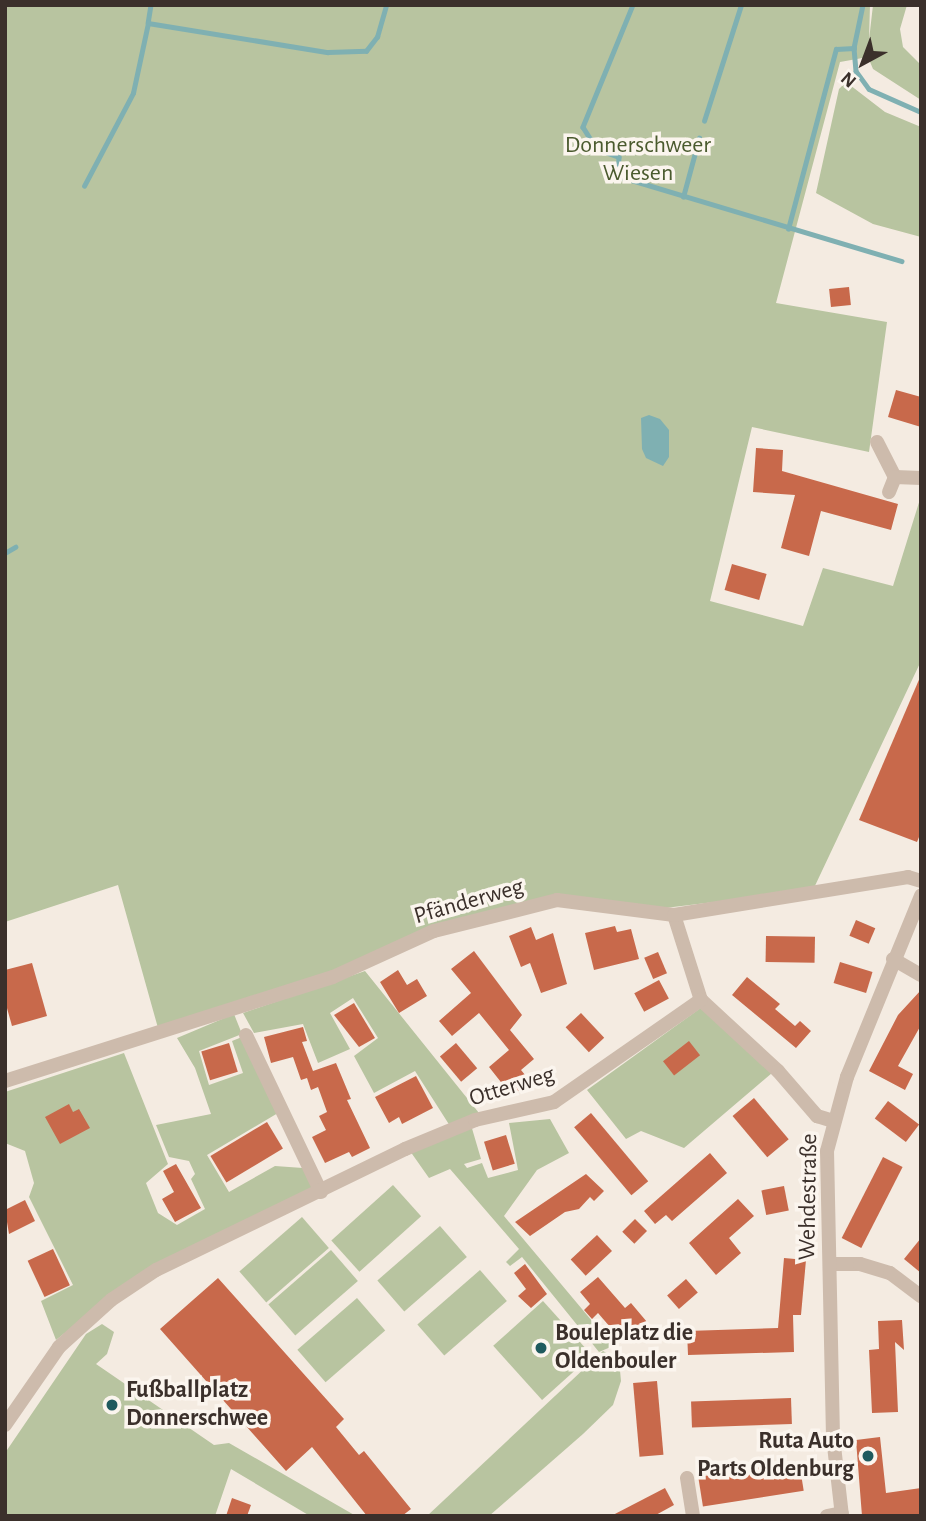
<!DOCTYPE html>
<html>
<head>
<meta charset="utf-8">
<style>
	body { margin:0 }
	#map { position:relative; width:926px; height:1521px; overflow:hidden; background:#f4ebe1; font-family:"Alegreya Sans",sans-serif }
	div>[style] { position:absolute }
	.green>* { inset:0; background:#b8c4a0; transform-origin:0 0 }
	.water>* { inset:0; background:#7fb0b2 }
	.stream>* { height:4.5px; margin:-2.25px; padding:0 2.25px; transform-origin:2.25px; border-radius:2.25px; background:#7fb0b2 }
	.building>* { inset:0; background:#c8694b; transform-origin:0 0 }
	.minor>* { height:14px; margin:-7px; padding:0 7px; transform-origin:7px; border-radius:7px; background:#cdbbac }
	.dots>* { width:19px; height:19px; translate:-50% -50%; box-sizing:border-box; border:4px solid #fbf5ee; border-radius:50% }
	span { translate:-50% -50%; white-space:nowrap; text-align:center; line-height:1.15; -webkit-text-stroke:7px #fbf5ee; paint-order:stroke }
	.park-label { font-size:24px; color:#4a5a2e }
	.street-label { font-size:24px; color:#3b302b }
	.poi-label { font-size:24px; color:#3b302b; font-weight:700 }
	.left { translate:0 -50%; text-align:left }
	.right { translate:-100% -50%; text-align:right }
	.frame { position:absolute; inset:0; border:7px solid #3b302b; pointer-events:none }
	.north { position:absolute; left:828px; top:28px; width:70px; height:70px; -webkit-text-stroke:5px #fbf5ee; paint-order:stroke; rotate:221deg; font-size:19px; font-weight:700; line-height:28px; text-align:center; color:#3b302b }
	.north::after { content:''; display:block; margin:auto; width:24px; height:32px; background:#3b302b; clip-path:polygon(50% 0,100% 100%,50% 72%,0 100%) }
</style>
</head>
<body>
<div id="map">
	<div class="green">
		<i style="clip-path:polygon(5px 5px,870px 5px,869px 40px,873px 5px,907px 5px,900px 29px,903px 47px,921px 65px,921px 100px,873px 69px,868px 57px,840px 62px,776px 303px,887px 322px,869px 452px,752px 427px,710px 601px,803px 626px,823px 568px,893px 586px,921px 496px,921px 661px,813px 890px,665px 908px,553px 895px,330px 975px,158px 1028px,118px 885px,5px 922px)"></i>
		<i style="clip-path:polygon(846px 82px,885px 112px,921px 127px,921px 237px,873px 224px,816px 193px,839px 89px)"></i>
		<i style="clip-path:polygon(365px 971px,479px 1113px,450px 1126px,415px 1071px,374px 1093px,354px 1056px,378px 1038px,353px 998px,330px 1013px,350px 1049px,318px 1063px,303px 1024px,254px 1033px,243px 1013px)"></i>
		<i style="clip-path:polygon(702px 1007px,772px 1073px,684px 1148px,641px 1131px,626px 1139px,587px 1090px)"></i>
		<i style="clip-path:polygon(234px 1014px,242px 1034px,199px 1051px,209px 1085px,243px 1073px,232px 1041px,242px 1037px,278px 1113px,207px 1155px,229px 1192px,275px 1166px,303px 1168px,314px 1189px,137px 1275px,56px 1340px,41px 1301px,73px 1285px,29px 1197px,34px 1183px,25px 1151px,5px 1143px,5px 1092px,124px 1053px,168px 1164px,146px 1183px,158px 1213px,177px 1225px,205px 1209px,191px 1179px,195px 1174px,189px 1161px,169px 1157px,156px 1125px,211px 1114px,195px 1068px,177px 1038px)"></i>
		<i style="clip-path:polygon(550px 1119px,569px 1153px,537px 1170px,504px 1216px,613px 1346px,599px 1352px,522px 1257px,510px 1266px,506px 1262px,519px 1249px,450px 1169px,429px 1178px,410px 1151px,471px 1125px,481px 1159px,464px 1164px,467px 1168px,482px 1163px,488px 1178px,518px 1170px,509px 1123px)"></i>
		<i style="left:393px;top:1185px;width:42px;height:83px;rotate:48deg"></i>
		<i style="left:302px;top:1217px;width:41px;height:83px;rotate:49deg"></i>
		<i style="left:440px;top:1226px;width:41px;height:83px;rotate:49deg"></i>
		<i style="left:331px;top:1250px;width:41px;height:83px;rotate:49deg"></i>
		<i style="left:480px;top:1270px;width:41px;height:83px;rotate:49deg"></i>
		<i style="left:357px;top:1298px;width:43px;height:79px;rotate:49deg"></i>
		<i style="left:543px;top:1301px;width:73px;height:67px;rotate:48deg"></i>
		<i style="clip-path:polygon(102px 1324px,114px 1332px,107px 1354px,96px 1364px,214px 1445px,229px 1443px,356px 1516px,310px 1516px,231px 1469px,215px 1516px,5px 1516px,5px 1453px,86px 1334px)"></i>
		<i style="clip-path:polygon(603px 1351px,619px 1360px,621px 1381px,613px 1405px,583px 1434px,489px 1516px,427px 1516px)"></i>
	</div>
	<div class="water">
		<i style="clip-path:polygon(649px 415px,660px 419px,669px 430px,669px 457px,663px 466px,646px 458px,642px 449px,641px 418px)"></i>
	</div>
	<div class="stream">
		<i style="left:151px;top:5px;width:18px;rotate:99deg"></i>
		<i style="left:148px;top:23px;width:182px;rotate:9.2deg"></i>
		<i style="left:328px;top:52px;width:38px;rotate:-2deg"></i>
		<i style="left:366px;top:51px;width:18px;rotate:-52deg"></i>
		<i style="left:377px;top:37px;width:33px;rotate:-74deg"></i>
		<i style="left:633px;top:5px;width:132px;rotate:112.3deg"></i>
		<i style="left:583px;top:127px;width:26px;rotate:58deg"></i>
		<i style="left:597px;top:149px;width:23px;rotate:20deg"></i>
		<i style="left:619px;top:157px;width:19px;rotate:93deg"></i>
		<i style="left:618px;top:176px;width:296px;rotate:16.7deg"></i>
		<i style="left:863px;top:5px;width:44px;rotate:101.8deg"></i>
		<i style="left:854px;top:48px;width:23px;rotate:85deg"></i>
		<i style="left:856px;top:71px;width:22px;rotate:54deg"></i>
		<i style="left:869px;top:89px;width:57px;rotate:23.9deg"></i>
		<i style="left:704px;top:121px;width:122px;rotate:-72.3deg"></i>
		<i style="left:84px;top:186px;width:105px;rotate:-62.2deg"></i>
		<i style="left:133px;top:93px;width:72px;rotate:-77.9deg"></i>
		<i style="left:683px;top:197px;width:61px;rotate:-74.8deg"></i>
		<i style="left:788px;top:229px;width:186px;rotate:-75.1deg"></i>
		<i style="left:836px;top:49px;width:18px;rotate:-3deg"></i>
		<i style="left:5px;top:553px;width:12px;rotate:-31deg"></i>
	</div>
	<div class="building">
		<i style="left:849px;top:287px;width:18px;height:20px;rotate:84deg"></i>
		<i style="clip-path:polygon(896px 390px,921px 397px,921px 427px,888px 417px)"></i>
		<i style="clip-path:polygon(756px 448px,783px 450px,782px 471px,898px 504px,891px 530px,821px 511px,809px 556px,781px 548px,795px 495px,753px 492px)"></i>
		<i style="left:732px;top:564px;width:36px;height:27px;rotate:16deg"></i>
		<i style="clip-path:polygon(921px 675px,921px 832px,917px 842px,859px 820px)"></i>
		<i style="left:856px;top:920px;width:21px;height:17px;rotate:23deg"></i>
		<i style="clip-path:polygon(615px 926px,617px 932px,631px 929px,639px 959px,594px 970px,585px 933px)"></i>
		<i style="clip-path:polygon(531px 927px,536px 940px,553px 933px,567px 984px,541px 993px,530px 963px,521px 967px,509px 936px)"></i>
		<i style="left:766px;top:936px;width:49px;height:26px;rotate:1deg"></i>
		<i style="clip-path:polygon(474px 951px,522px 1015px,510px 1030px,534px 1059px,521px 1070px,530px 1081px,512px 1096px,489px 1067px,509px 1050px,479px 1013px,452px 1036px,439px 1021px,471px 993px,451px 969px)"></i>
		<i style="left:658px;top:952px;width:23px;height:15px;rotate:67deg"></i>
		<i style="left:840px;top:962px;width:34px;height:22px;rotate:17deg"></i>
		<i style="clip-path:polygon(32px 963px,47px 1016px,12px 1026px,5px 1001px,5px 970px)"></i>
		<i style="clip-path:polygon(398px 970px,407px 985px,417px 979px,427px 996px,399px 1013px,380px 982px)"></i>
		<i style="clip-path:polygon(747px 977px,780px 1004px,775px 1009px,795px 1026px,800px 1021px,811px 1031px,796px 1048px,732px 995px)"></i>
		<i style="left:659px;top:980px;width:21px;height:28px;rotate:62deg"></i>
		<i style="clip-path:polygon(921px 990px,921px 1025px,898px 1066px,913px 1074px,905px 1090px,869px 1071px,898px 1015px)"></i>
		<i style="clip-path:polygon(354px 1003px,375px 1038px,359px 1047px,334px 1015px)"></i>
		<i style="left:581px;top:1013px;width:34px;height:21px;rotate:47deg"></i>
		<i style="clip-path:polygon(303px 1027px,307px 1041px,302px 1042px,313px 1071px,336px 1063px,351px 1099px,347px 1100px,370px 1148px,352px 1157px,349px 1152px,325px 1163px,312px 1137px,326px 1130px,319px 1116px,327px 1112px,318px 1087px,311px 1090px,307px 1078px,301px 1080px,293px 1057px,271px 1063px,264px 1037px)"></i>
		<i style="left:689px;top:1041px;width:18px;height:33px;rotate:52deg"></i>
		<i style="left:229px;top:1043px;width:30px;height:29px;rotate:73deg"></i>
		<i style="left:456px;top:1043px;width:33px;height:21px;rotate:50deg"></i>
		<i style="clip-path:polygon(416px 1076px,433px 1108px,402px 1124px,399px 1117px,389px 1123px,375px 1097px)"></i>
		<i style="left:754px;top:1098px;width:54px;height:28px;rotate:50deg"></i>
		<i style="left:888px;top:1101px;width:39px;height:22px;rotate:37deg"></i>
		<i style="clip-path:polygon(69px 1104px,73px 1112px,79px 1109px,90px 1128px,60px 1144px,45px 1117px)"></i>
		<i style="left:591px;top:1113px;width:89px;height:22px;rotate:50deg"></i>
		<i style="left:267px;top:1122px;width:31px;height:66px;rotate:59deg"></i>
		<i style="left:506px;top:1135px;width:30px;height:23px;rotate:73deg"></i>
		<i style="clip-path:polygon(710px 1153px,727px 1173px,672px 1221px,666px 1215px,655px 1224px,644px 1211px)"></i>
		<i style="left:883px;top:1157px;width:22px;height:91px;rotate:27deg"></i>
		<i style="clip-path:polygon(176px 1164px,201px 1208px,175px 1222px,162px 1199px,174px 1192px,163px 1171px)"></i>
		<i style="clip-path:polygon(586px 1174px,604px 1191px,594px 1201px,590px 1197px,579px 1209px,565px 1212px,530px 1236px,515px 1222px)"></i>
		<i style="left:784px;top:1186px;width:25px;height:23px;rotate:79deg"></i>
		<i style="clip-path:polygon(738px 1199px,754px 1216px,729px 1238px,741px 1253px,716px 1275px,689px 1243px)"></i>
		<i style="clip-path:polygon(25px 1200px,35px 1221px,9px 1234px,5px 1210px)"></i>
		<i style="left:635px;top:1219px;width:17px;height:18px;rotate:45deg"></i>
		<i style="left:597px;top:1235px;width:22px;height:36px;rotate:47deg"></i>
		<i style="clip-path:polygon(921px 1238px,921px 1273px,904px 1259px)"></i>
		<i style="left:53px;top:1249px;width:40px;height:28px;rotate:65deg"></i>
		<i style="clip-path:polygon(784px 1258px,806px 1260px,801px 1315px,793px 1315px,794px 1352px,688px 1355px,687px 1331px,778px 1328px)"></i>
		<i style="clip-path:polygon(525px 1264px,547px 1294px,531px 1308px,518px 1296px,526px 1289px,514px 1273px)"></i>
		<i style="clip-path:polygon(598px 1277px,625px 1308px,631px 1303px,647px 1322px,623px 1342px,598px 1313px,592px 1319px,584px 1310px,590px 1304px,580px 1292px)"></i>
		<i style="clip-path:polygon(218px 1278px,344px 1419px,336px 1427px,359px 1455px,364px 1451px,411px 1509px,402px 1516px,367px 1516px,312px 1447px,286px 1471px,160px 1329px)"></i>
		<i style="left:686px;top:1279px;width:18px;height:25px;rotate:49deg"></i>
		<i style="clip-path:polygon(902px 1320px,904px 1350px,895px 1342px,898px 1412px,872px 1413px,869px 1350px,879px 1349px,878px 1321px)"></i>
		<i style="left:657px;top:1381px;width:74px;height:24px;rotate:85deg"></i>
		<i style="left:791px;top:1398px;width:26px;height:100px;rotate:88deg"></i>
		<i style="clip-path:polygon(880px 1437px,886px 1493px,921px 1488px,921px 1516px,862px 1516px,856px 1440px)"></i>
		<i style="left:799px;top:1461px;width:30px;height:102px;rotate:81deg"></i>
		<i style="clip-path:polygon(665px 1488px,674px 1505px,654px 1516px,611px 1516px)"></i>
		<i style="clip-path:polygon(232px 1498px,251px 1505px,247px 1516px,226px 1516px)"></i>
	</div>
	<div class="minor">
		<i style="left:877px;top:442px;width:39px;rotate:63deg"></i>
		<i style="left:895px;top:477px;width:26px;rotate:2deg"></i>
		<i style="left:889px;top:492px;width:16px;rotate:-68deg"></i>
		<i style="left:674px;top:915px;width:89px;rotate:72.4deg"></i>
		<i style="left:701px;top:1000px;width:105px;rotate:42.7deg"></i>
		<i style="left:778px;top:1071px;width:60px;rotate:49.1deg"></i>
		<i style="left:817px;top:1116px;width:17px;rotate:17deg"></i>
		<i style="left:893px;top:959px;width:32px;rotate:30deg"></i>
		<i style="left:246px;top:1035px;width:174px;rotate:64.5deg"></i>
		<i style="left:5px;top:1081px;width:344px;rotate:-17.6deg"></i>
		<i style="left:333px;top:977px;width:111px;rotate:-24.5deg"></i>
		<i style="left:434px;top:931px;width:127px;rotate:-14.1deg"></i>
		<i style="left:557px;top:900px;width:118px;rotate:7.3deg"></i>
		<i style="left:674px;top:915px;width:237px;rotate:-9.2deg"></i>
		<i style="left:908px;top:877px;width:14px;rotate:17deg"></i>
		<i style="left:830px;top:1264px;width:30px"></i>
		<i style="left:860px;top:1264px;width:31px;rotate:17deg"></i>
		<i style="left:890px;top:1273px;width:39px;rotate:37deg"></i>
		<i style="left:5px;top:1425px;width:95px;rotate:-55.3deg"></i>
		<i style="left:59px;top:1347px;width:70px;rotate:-42.1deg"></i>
		<i style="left:111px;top:1300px;width:54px;rotate:-33.7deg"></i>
		<i style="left:156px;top:1270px;width:277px;rotate:-25.9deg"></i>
		<i style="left:405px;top:1149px;width:76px;rotate:-22.5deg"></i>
		<i style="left:475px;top:1120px;width:81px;rotate:-12.8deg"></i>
		<i style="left:554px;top:1102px;width:179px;rotate:-34.8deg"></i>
		<i style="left:687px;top:1478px;width:38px;rotate:81deg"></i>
		<i style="left:827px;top:1516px;width:15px;rotate:-11deg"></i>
		<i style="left:842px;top:1516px;width:80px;rotate:-96.5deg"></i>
		<i style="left:833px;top:1437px;width:286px;rotate:-91.2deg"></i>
		<i style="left:827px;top:1151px;width:77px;rotate:-74.9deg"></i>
		<i style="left:847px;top:1077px;width:196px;rotate:-67.8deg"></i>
	</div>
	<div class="dots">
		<i style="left:541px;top:1348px;background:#1f5a5e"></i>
		<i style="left:112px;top:1405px;background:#1f5a5e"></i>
		<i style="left:868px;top:1456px;background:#1f5a5e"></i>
	</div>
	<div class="park-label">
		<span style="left:638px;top:160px">Donnerschweer<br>Wiesen</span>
	</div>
	<div class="street-label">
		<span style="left:469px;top:902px;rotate:-16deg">Pfänderweg</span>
		<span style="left:512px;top:1087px;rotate:-17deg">Otterweg</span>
		<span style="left:809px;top:1197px;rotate:-89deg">Wehdestraße</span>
	</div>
	<div class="poi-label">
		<span class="left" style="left:555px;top:1348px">Bouleplatz die<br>Oldenbouler</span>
		<span class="left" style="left:126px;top:1405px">Fußballplatz<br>Donnerschwee</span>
		<span class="right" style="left:854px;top:1456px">Ruta Auto<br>Parts Oldenburg</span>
	</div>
	<div class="frame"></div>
	<div class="north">N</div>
</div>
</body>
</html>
